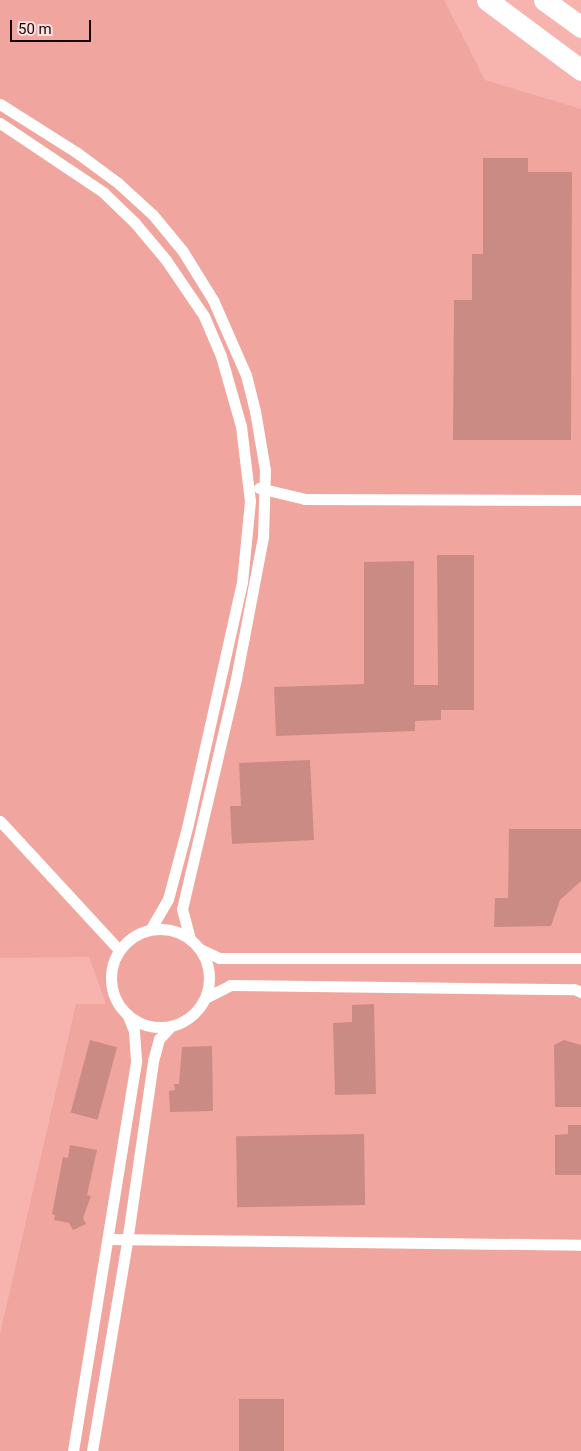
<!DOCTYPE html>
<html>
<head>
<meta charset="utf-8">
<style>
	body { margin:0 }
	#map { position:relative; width:581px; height:1451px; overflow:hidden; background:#f7b4ae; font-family:Roboto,sans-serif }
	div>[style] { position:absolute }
	.built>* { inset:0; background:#f0a69f }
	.building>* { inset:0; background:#cb8b85; transform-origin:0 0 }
	.street>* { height:11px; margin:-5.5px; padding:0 5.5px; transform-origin:5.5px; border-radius:5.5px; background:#fff }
	.street>.ring { margin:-5.5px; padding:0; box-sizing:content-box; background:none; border:11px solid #fff; border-radius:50% }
	.highway>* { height:21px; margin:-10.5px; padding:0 10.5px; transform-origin:10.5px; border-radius:10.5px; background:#fff }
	span { translate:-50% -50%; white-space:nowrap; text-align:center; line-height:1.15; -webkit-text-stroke:4.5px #fde1de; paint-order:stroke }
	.scale { position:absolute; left:10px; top:20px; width:81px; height:22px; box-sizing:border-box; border:2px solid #1a0505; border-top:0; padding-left:6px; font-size:15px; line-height:18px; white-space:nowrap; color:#1a0505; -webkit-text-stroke:4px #fde1de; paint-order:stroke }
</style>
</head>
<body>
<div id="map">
	<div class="built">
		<i style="clip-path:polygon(0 0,444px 0,485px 80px,581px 109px,581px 1451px,0 1451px,0 1334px,76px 1004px,106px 1004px,89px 957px,0 958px)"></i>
	</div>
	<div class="building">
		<i style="clip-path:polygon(483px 158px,528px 158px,528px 172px,572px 172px,571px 440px,453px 440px,454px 300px,472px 300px,472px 254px,483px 254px)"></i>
		<i style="clip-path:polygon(437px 555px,474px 555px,474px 710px,441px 710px,441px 720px,415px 721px,415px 731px,276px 736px,274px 687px,364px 684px,364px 562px,414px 561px,414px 685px,438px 685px)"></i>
		<i style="clip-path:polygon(310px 760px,314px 840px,232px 844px,230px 806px,241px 806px,239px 763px)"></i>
		<i style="clip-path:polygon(509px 829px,581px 829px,581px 881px,560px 900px,551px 926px,494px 927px,495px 898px,508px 898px)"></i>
		<i style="clip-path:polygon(374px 1004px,376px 1094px,335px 1095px,333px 1023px,352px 1022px,352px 1005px)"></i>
		<i style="left:90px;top:1040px;width:28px;height:75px;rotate:15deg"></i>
		<i style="clip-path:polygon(564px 1040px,581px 1045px,581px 1107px,555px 1107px,554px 1045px)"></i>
		<i style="clip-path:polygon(212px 1046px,213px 1111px,170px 1112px,169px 1091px,175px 1090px,174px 1084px,179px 1084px,182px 1047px)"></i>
		<i style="clip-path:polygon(568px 1125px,581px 1125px,581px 1175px,555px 1175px,555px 1135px,568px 1134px)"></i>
		<i style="left:364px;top:1134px;width:71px;height:128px;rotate:89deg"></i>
		<i style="clip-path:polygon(70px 1145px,97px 1150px,87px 1195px,91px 1196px,83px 1218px,86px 1224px,73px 1230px,69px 1223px,54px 1220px,55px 1215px,52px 1214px,63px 1157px,68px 1158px)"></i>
		<i style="left:239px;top:1399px;width:45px;height:52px"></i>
	</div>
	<div class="street">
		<i style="left:0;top:104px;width:90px;rotate:32.3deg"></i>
		<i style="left:76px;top:152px;width:52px;rotate:36.4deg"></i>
		<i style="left:118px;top:183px;width:47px;rotate:42.4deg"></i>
		<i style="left:153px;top:215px;width:45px;rotate:50.4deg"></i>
		<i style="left:182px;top:250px;width:59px;rotate:58.2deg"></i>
		<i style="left:213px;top:300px;width:82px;rotate:66.3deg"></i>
		<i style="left:246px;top:375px;width:37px;rotate:76deg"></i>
		<i style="left:255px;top:411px;width:60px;rotate:80.4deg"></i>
		<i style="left:265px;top:470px;width:67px;rotate:91.7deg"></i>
		<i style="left:263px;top:537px;width:145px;rotate:100.8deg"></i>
		<i style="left:236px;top:679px;width:236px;rotate:103.2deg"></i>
		<i style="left:182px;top:909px;width:30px;rotate:75deg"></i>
		<i style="left:0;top:123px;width:124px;rotate:33.8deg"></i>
		<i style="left:103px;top:192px;width:45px;rotate:44.1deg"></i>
		<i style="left:135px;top:223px;width:48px;rotate:50deg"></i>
		<i style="left:166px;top:260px;width:68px;rotate:55.8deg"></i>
		<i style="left:204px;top:316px;width:43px;rotate:67deg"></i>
		<i style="left:221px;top:356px;width:73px;rotate:74.1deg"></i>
		<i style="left:241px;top:426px;width:76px;rotate:83.2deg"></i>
		<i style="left:250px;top:501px;width:81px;rotate:95.6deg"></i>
		<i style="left:242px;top:582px;width:248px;rotate:102.6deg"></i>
		<i style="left:188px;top:824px;width:78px;rotate:104.9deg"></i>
		<i style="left:168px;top:899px;width:34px;rotate:120deg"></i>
		<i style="left:259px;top:488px;width:47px;rotate:13.4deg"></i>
		<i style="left:305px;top:499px;width:276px;rotate:0.2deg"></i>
		<i style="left:0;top:821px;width:176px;rotate:47.3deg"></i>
		<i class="ring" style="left:111px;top:929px;width:87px;height:87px"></i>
		<i style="left:200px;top:949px;width:21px;rotate:25deg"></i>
		<i style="left:219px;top:958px;width:362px"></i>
		<i style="left:205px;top:998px;width:28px;rotate:-27deg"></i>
		<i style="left:230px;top:985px;width:344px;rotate:0.7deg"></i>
		<i style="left:574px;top:989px;width:8px;rotate:23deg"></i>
		<i style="left:109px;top:1239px;width:472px;rotate:0.7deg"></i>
		<i style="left:73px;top:1451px;width:396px;rotate:-80.8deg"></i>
		<i style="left:136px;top:1060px;width:29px;rotate:-94deg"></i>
		<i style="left:134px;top:1031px;width:18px;rotate:-112deg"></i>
		<i style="left:92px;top:1451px;width:212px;rotate:-80.5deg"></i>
		<i style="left:127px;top:1242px;width:183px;rotate:-81.8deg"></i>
		<i style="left:153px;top:1061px;width:23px;rotate:-75deg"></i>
		<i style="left:159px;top:1039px;width:18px;rotate:-47deg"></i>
	</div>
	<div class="highway">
		<i style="left:487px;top:0;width:117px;rotate:36.7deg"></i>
		<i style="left:544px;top:0;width:46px;rotate:36.1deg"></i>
	</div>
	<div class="scale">50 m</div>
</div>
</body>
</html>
